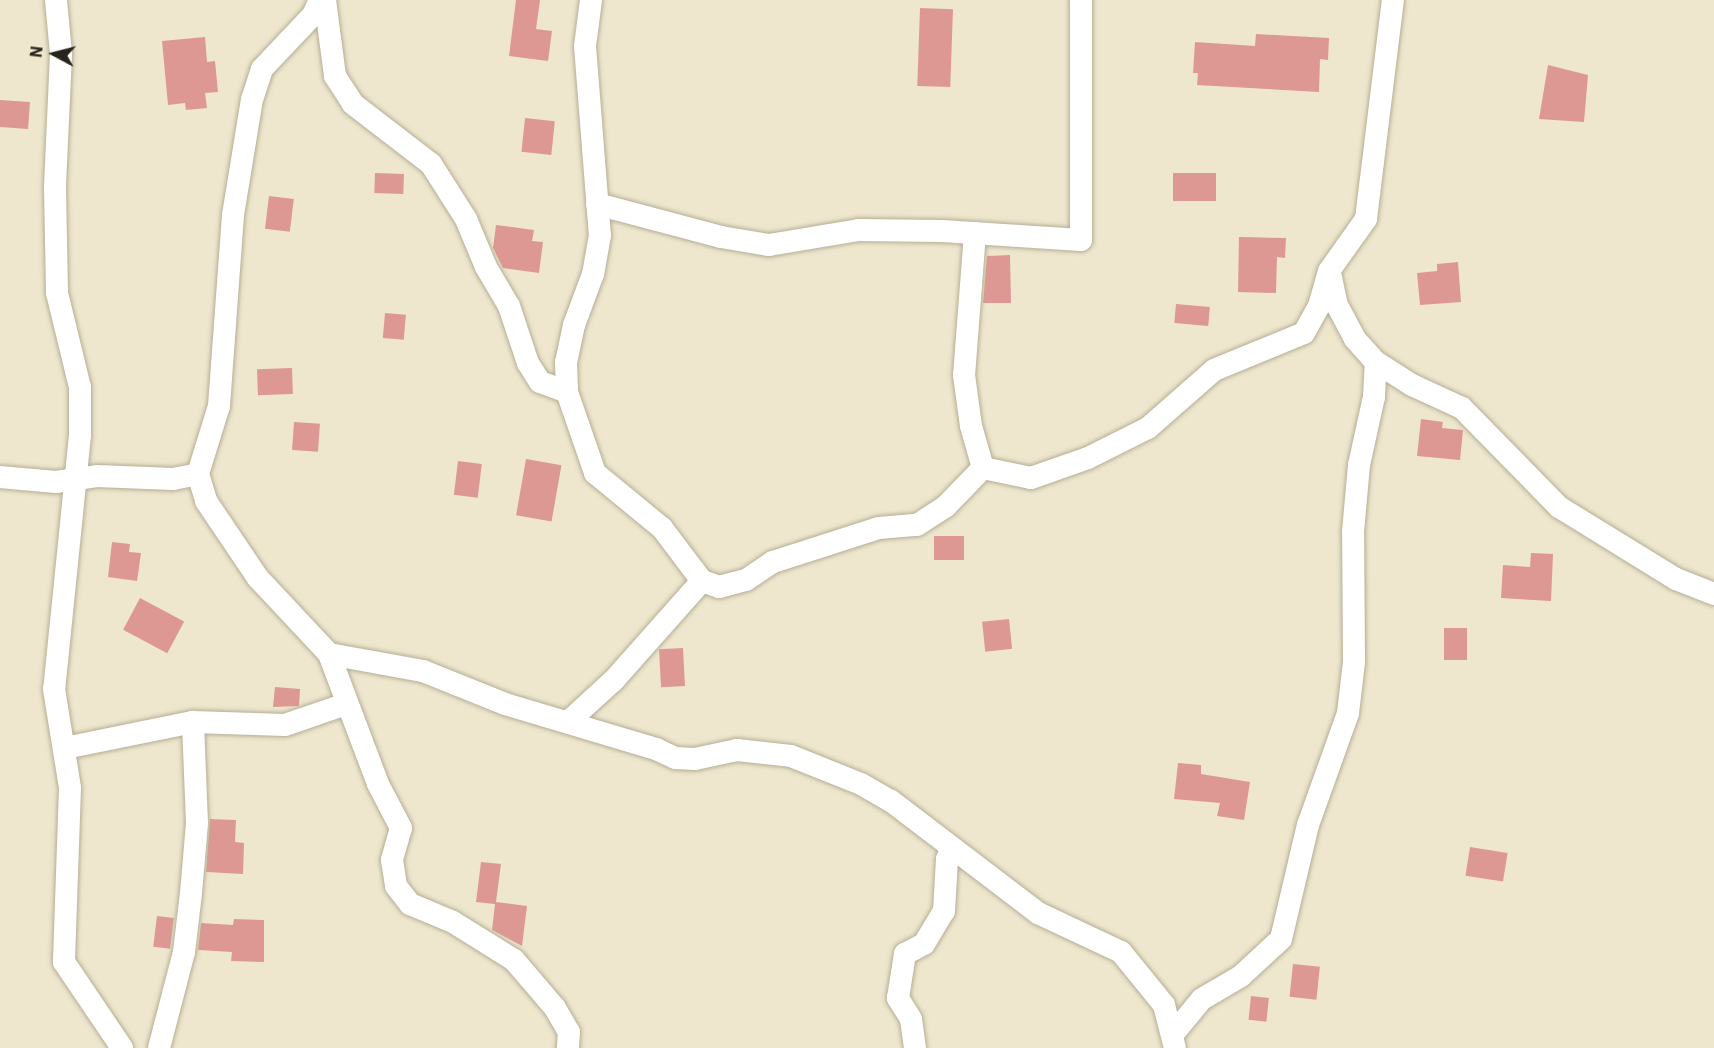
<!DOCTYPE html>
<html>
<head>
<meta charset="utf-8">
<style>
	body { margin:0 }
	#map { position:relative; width:1714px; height:1048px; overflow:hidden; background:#eee7ce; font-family:"IBM Plex Sans",sans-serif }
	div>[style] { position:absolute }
	.building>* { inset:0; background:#de9893; transform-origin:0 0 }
	.roads { filter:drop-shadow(0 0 2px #b5ae96) drop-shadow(0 0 2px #b5ae96) }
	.minor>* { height:22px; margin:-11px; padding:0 11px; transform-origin:11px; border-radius:11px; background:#fff }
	span { translate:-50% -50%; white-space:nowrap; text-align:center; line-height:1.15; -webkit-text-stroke:6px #eee7ce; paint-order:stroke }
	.north { position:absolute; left:24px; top:24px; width:60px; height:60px; -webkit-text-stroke:4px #eee7ce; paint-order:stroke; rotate:277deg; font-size:16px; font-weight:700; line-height:24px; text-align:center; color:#27241b }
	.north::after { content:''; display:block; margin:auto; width:21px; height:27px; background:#27241b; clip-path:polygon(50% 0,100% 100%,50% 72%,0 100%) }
</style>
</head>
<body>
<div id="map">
	<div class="building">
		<i style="clip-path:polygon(516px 0,540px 0,536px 29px,552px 31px,548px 61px,509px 56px)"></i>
		<i style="left:920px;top:8px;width:33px;height:78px;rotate:2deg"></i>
		<i style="clip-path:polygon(1256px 34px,1329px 38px,1328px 60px,1320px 59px,1319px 92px,1197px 85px,1198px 73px,1193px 73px,1195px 42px,1255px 46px)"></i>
		<i style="clip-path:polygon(205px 37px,207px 62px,215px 61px,218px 92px,205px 93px,207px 108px,186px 110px,185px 103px,168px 105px,162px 41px)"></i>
		<i style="clip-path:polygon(1548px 65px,1588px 75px,1584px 122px,1539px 119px)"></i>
		<i style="left:0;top:100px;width:30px;height:27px;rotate:4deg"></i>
		<i style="left:525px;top:118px;width:30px;height:34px;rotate:6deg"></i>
		<i style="left:375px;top:173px;width:29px;height:20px;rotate:2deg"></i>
		<i style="left:1173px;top:173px;width:43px;height:28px"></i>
		<i style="left:269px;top:196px;width:25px;height:33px;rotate:7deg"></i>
		<i style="clip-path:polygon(496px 225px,534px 230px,532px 241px,543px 242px,539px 273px,503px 268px,493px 248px)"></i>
		<i style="clip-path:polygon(1239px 237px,1286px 238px,1285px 258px,1277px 257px,1276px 293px,1238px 292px)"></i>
		<i style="clip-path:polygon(1010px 255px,1011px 303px,983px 303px,987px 256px)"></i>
		<i style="clip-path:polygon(1458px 262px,1461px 302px,1420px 305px,1417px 273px,1437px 271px,1437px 264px)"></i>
		<i style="left:1176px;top:304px;width:34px;height:19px;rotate:5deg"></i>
		<i style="left:385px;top:313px;width:21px;height:25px;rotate:5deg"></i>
		<i style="left:292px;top:368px;width:26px;height:35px;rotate:88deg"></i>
		<i style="clip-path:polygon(1421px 419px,1443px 422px,1442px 428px,1463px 430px,1460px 460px,1417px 456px)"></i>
		<i style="left:294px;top:422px;width:26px;height:28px;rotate:4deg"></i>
		<i style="left:526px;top:459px;width:36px;height:57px;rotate:10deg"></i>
		<i style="left:458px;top:461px;width:24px;height:34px;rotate:7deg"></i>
		<i style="left:934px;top:536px;width:30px;height:24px"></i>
		<i style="clip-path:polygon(112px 542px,130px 544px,129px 552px,141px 553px,137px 581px,108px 577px)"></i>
		<i style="clip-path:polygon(1531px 553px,1553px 554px,1551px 601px,1501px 598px,1503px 565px,1530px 567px)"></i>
		<i style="left:140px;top:598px;width:50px;height:36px;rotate:28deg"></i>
		<i style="left:1009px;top:619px;width:30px;height:27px;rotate:84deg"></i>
		<i style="left:1444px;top:628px;width:23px;height:32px"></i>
		<i style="left:683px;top:648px;width:38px;height:24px;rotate:87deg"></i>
		<i style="clip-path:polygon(275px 687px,300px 689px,299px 706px,273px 707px)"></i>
		<i style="clip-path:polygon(1178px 763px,1201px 765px,1201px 774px,1250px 782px,1244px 820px,1217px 816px,1220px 803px,1174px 799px)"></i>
		<i style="clip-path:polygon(210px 819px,236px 820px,235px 842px,244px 843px,243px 874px,206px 872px)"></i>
		<i style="left:1470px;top:847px;width:38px;height:29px;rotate:9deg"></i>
		<i style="clip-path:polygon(481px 862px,501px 864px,496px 902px,527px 906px,522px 946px,492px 930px,495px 904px,476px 902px)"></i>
		<i style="left:157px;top:916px;width:17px;height:31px;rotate:7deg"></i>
		<i style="clip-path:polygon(234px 919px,264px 920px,264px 962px,231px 961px,232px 952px,198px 950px,201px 923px,233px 925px)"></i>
		<i style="left:1293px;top:964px;width:27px;height:33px;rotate:6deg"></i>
		<i style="left:1251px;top:996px;width:18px;height:24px;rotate:6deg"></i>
	</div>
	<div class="roads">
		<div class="minor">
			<i style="left:56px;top:0;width:54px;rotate:84.7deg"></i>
			<i style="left:61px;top:54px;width:134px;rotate:92.6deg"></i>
			<i style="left:55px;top:188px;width:105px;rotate:88.9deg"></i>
			<i style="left:57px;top:293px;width:97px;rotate:76.3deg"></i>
			<i style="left:80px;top:387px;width:48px;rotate:90deg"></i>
			<i style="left:80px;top:435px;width:255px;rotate:95.8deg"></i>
			<i style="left:54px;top:689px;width:100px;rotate:80.8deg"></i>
			<i style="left:70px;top:788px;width:174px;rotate:92deg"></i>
			<i style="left:64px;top:962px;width:104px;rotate:56deg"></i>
			<i style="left:320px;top:0;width:17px;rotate:115deg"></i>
			<i style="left:313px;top:15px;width:74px;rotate:133.4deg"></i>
			<i style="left:262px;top:69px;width:32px;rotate:108deg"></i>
			<i style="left:252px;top:99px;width:118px;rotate:99.3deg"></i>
			<i style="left:233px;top:215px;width:192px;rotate:94.2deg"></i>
			<i style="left:219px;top:406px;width:71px;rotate:107.2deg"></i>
			<i style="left:198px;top:474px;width:28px;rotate:73deg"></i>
			<i style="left:206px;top:501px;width:93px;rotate:56deg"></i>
			<i style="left:258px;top:578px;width:104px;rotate:46.9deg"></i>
			<i style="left:329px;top:654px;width:139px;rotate:69.3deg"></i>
			<i style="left:378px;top:784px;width:50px;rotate:62.4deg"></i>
			<i style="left:401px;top:828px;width:33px;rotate:106deg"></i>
			<i style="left:392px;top:860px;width:26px;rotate:81deg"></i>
			<i style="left:396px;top:886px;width:23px;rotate:52deg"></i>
			<i style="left:410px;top:904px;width:47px;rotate:22.7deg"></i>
			<i style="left:453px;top:922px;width:72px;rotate:31.9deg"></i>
			<i style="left:514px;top:960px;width:63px;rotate:49.5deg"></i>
			<i style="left:555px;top:1008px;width:28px;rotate:60deg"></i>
			<i style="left:569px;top:1032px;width:16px;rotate:94deg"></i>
			<i style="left:325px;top:0;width:77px;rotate:82.5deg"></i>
			<i style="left:335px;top:76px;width:33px;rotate:57deg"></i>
			<i style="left:353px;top:104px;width:98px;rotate:37.6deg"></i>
			<i style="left:431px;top:164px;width:65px;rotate:57.5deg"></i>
			<i style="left:466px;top:219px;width:52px;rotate:67.4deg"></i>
			<i style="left:486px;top:267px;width:45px;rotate:59.5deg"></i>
			<i style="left:509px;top:306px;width:60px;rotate:71.6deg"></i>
			<i style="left:528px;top:363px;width:22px;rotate:58deg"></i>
			<i style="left:540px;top:382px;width:29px;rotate:20deg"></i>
			<i style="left:591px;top:0;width:46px;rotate:97.4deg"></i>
			<i style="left:585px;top:46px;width:190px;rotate:85.5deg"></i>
			<i style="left:600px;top:235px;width:40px;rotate:100deg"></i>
			<i style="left:593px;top:274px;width:54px;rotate:110.4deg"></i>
			<i style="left:574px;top:325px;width:38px;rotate:102deg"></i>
			<i style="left:566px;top:362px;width:30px;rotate:88deg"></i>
			<i style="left:567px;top:392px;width:86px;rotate:70.9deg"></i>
			<i style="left:595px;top:473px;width:87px;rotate:39.4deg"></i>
			<i style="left:662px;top:528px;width:66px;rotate:53deg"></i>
			<i style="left:702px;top:581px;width:18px;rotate:19deg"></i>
			<i style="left:719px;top:587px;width:28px;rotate:-15deg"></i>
			<i style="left:746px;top:580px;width:32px;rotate:-34deg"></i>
			<i style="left:773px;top:562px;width:111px;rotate:-17.8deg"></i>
			<i style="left:879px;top:528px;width:38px;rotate:-5deg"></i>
			<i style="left:917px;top:525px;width:35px;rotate:-33deg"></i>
			<i style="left:946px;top:506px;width:53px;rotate:-45.8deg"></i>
			<i style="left:597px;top:204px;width:128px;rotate:14.9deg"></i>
			<i style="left:721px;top:237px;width:49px;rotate:9.5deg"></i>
			<i style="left:769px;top:245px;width:91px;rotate:-9.5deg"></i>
			<i style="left:859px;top:230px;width:83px;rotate:0.7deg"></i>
			<i style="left:942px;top:231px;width:139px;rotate:3.7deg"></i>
			<i style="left:1081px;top:240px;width:240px;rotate:-90deg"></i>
			<i style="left:975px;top:233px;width:142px;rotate:94.4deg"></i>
			<i style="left:964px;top:375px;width:51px;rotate:82.2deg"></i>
			<i style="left:971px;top:426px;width:44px;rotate:74.1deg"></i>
			<i style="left:1330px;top:273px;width:33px;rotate:78deg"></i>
			<i style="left:1337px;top:305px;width:38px;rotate:62deg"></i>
			<i style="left:1355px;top:339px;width:31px;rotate:48deg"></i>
			<i style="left:1376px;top:362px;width:43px;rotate:32.6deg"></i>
			<i style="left:1412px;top:385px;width:55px;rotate:24.7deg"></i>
			<i style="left:1462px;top:408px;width:139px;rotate:45.6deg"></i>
			<i style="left:1559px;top:507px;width:137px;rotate:31.6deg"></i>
			<i style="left:1676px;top:579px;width:41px;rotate:21.5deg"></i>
			<i style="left:983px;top:468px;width:49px;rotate:11.8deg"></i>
			<i style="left:1031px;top:478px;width:60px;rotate:-19.3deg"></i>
			<i style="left:1088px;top:458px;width:67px;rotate:-26.6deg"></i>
			<i style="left:1148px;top:428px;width:88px;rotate:-41.3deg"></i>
			<i style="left:1214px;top:370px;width:97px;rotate:-22.3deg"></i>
			<i style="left:1304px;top:333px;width:31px;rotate:-61deg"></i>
			<i style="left:1319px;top:306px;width:36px;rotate:-74deg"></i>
			<i style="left:1329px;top:271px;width:64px;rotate:-54.6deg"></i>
			<i style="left:1366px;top:219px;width:221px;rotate:-83deg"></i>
			<i style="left:0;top:477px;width:56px;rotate:5.1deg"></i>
			<i style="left:56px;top:482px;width:41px;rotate:-8.3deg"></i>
			<i style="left:97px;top:476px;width:76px;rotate:2.3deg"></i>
			<i style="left:173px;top:479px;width:25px;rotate:-11deg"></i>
			<i style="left:329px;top:654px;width:96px;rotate:10.3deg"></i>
			<i style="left:423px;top:671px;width:88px;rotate:21.9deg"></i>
			<i style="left:505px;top:704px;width:158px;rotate:16.6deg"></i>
			<i style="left:656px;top:749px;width:21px;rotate:25deg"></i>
			<i style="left:675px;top:758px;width:20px;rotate:3deg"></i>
			<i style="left:695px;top:759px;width:43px;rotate:-12.1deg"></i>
			<i style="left:737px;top:750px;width:54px;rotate:6.3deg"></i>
			<i style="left:791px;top:756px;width:75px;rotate:21.8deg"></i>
			<i style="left:861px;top:784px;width:34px;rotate:30deg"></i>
			<i style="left:891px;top:801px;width:185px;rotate:37.3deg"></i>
			<i style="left:1038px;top:913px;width:92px;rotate:25.2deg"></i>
			<i style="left:1121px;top:952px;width:68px;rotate:50.9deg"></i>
			<i style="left:1164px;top:1005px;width:44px;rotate:75.7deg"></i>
			<i style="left:568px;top:722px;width:62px;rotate:-42.4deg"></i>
			<i style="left:614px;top:680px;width:132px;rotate:-48.4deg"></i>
			<i style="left:65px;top:748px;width:131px;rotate:-11.5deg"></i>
			<i style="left:193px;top:722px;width:92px;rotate:1.9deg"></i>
			<i style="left:285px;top:725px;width:65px;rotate:-19deg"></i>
			<i style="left:1173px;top:1034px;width:45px;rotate:-50.4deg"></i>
			<i style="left:1202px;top:999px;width:45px;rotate:-30.5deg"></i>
			<i style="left:1241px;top:976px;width:54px;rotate:-42.8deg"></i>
			<i style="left:1281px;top:939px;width:117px;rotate:-76.7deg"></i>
			<i style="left:1308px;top:825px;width:119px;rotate:-70.3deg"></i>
			<i style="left:1348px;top:713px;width:51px;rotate:-83.3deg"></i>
			<i style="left:1354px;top:662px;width:130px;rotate:-90.4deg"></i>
			<i style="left:1353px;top:532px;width:67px;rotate:-84.9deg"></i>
			<i style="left:1359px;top:465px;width:70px;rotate:-77.6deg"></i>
			<i style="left:1374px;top:397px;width:35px;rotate:-87deg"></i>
			<i style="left:159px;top:1048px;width:99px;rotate:-75.4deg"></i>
			<i style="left:184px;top:952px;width:59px;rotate:-83.2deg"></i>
			<i style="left:191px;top:893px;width:70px;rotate:-85.1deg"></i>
			<i style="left:197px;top:823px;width:101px;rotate:-92.3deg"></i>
			<i style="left:915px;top:1048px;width:29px;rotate:-98deg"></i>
			<i style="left:911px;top:1019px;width:25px;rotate:-122deg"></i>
			<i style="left:898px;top:998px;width:45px;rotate:-81deg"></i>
			<i style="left:905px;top:954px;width:21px;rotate:-28deg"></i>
			<i style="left:924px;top:944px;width:39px;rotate:-59deg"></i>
			<i style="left:944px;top:911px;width:52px;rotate:-86.7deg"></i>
			<i style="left:947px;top:859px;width:11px;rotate:-63deg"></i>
		</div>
	</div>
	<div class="north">N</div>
</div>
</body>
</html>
